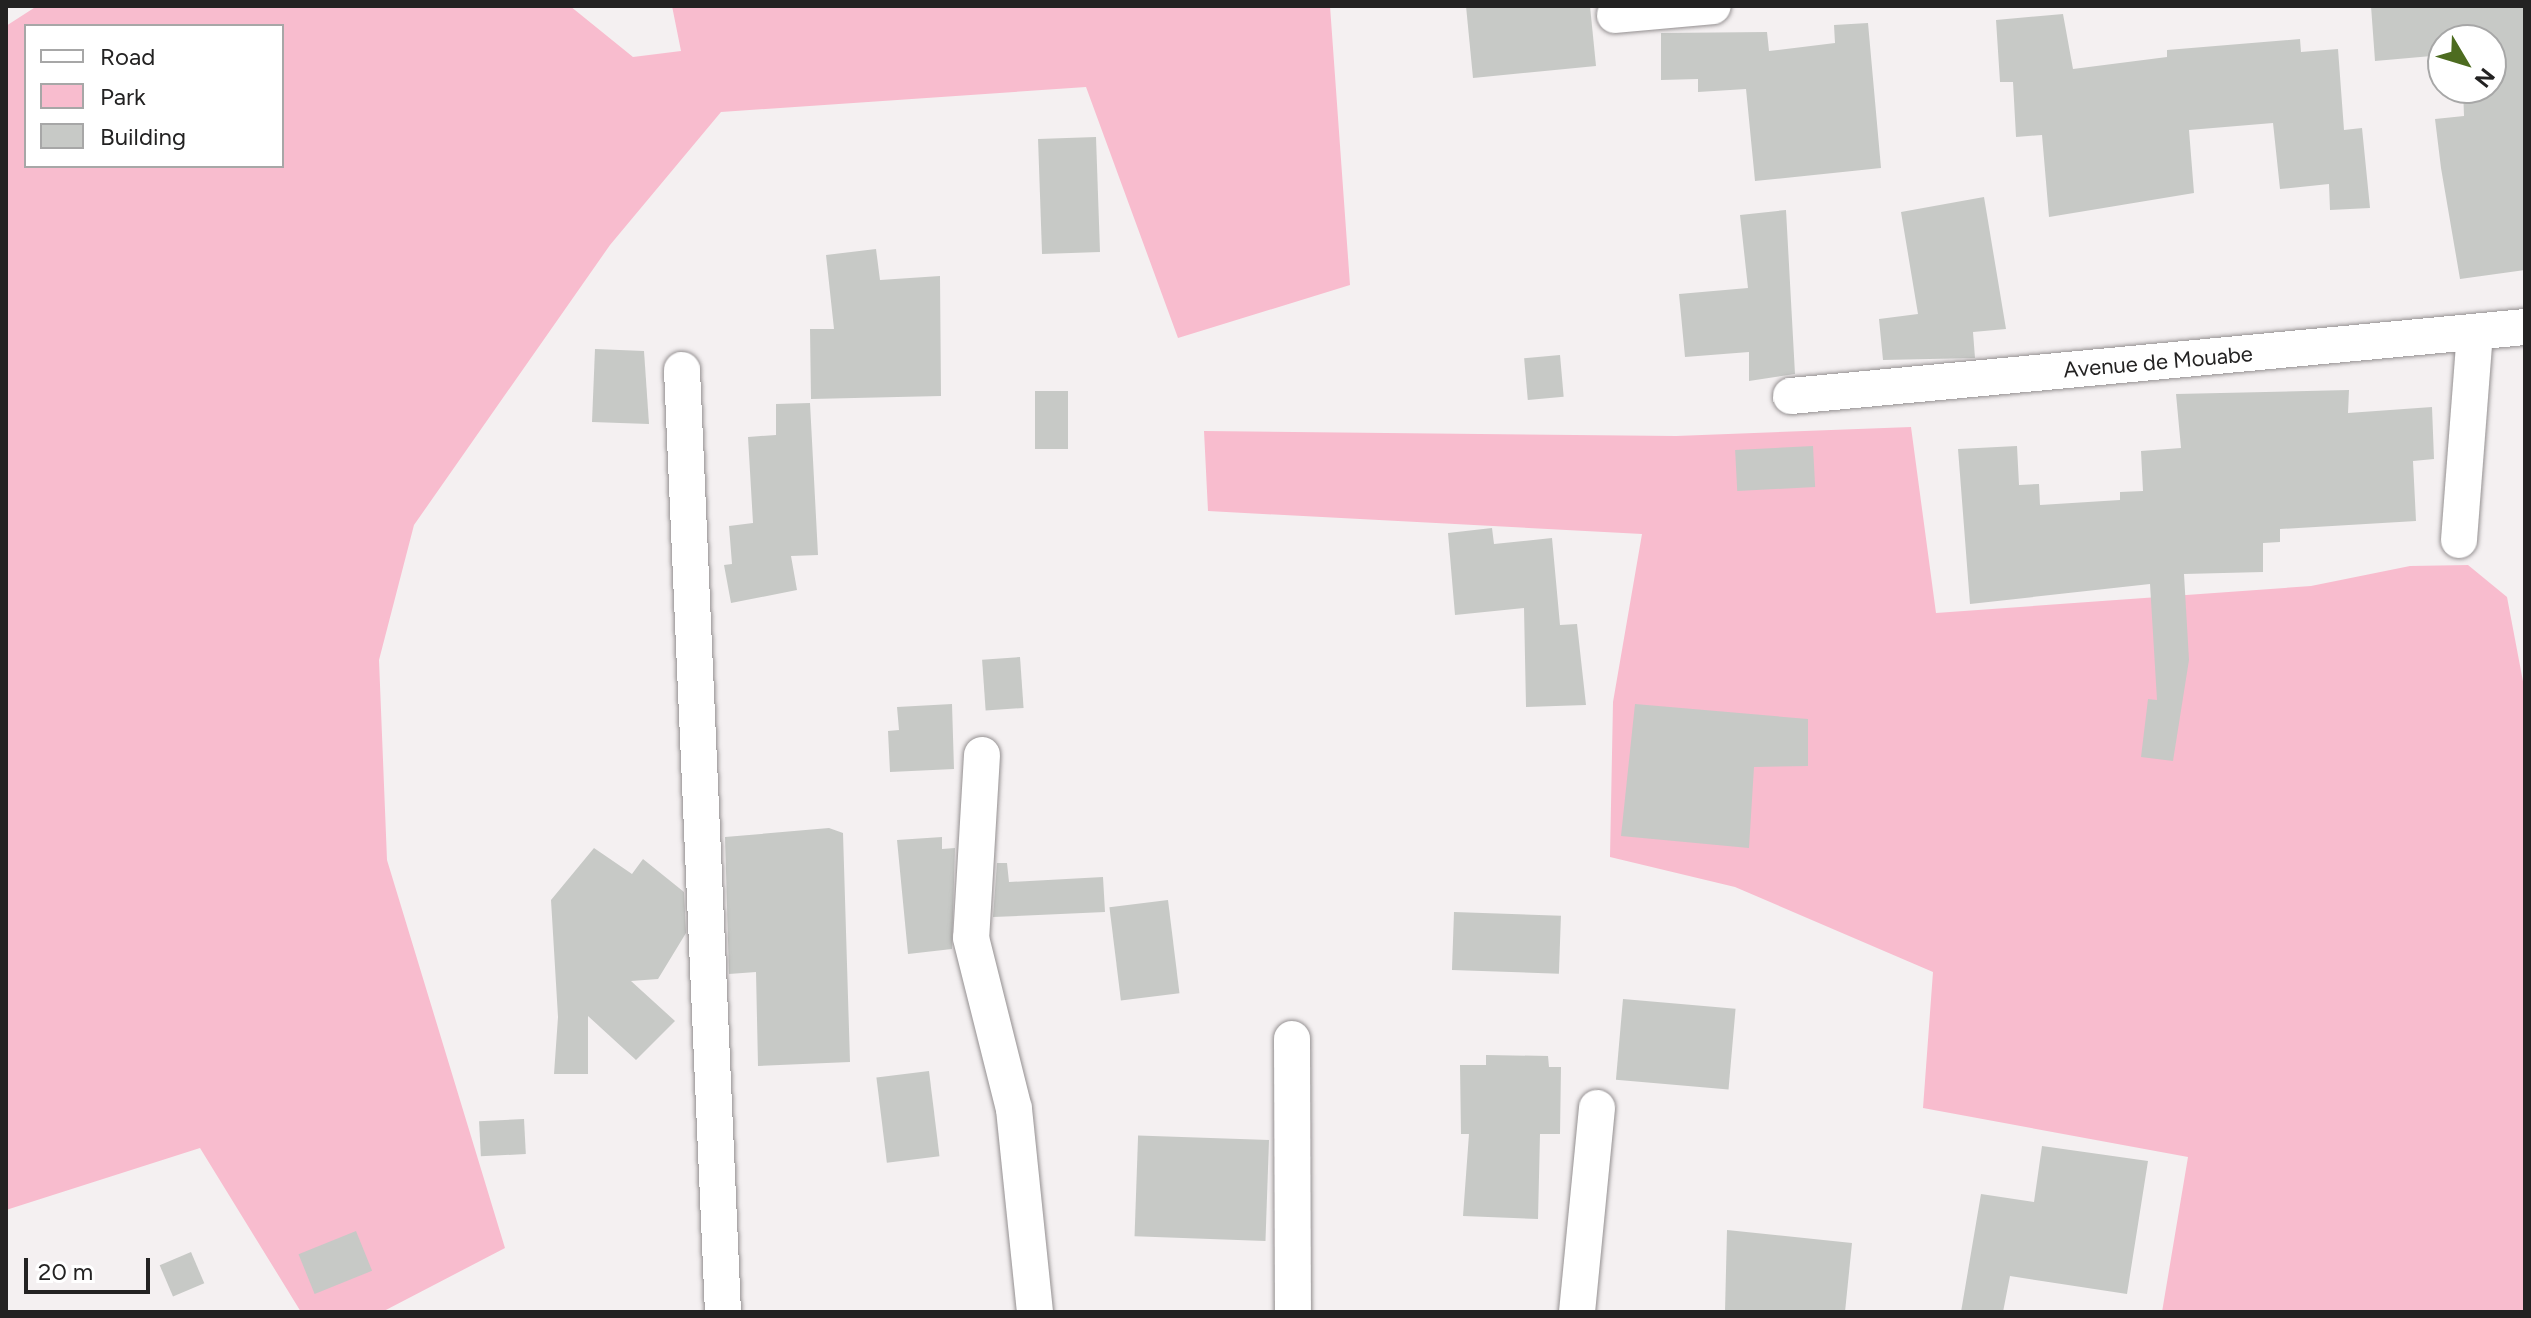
<!DOCTYPE html>
<html>
<head>
<meta charset="utf-8">
<style>
	body { margin:0 }
	#map { position:relative; width:2531px; height:1318px; overflow:hidden; background:#f4f0f1; font-family:Figtree,sans-serif }
	div>[style] { position:absolute }
	.green>* { inset:0; background:#f8bcce }
	.building>* { inset:0; background:#c7c9c6; transform-origin:0 0 }
	.roads { filter:drop-shadow(0 0 2px #949091) drop-shadow(0 0 2px #949091) }
	.minor>* { height:36px; margin:-18px; padding:0 18px; transform-origin:18px; border-radius:18px; background:#fff }
	span { translate:-50% -50%; white-space:nowrap; text-align:center; line-height:1.15; -webkit-text-stroke:6px #fff; paint-order:stroke }
	.street-label { font-size:22px; color:#232222 }
	.frame { position:absolute; inset:0; border:8px solid #232222; pointer-events:none }
	.legend { position:absolute; left:24px; top:24px; width:260px; height:144px; box-sizing:border-box; background:#fff; border:2px solid #a7a7a7; margin:0; padding:10px 14px; list-style:none; font-size:24px; color:#232222 }
	.legend li { display:flex; align-items:center; gap:16px; height:40px }
	.legend b { width:40px; border:2px solid #a7a7a7 }
	.north { position:absolute; left:2427px; top:24px; width:80px; height:80px; box-sizing:border-box; background:#fff; border:2px solid #a7a7a7; border-radius:50%; rotate:128deg; font-size:22px; font-weight:700; line-height:32px; text-align:center; color:#232222 }
	.north::after { content:''; display:block; margin:auto; width:28px; height:36px; background:#4d6c20; clip-path:polygon(50% 0,100% 100%,50% 72%,0 100%) }
	.scale { position:absolute; left:24px; top:1258px; width:126px; height:36px; box-sizing:border-box; border:4px solid #232222; border-top:0; padding-left:10px; font-size:24px; line-height:28px; white-space:nowrap; color:#232222; -webkit-text-stroke:6px #fff; paint-order:stroke }
</style>
</head>
<body>
<div id="map">
	<div class="green">
		<i style="clip-path:polygon(evenodd,37px 6px,570px 6px,633px 57px,681px 51px,672px 6px,1330px 6px,1350px 285px,1178px 338px,1086px 87px,721px 112px,610px 245px,414px 525px,379px 660px,387px 860px,505px 1248px,382px 1312px,301px 1312px,200px 1148px,6px 1210px,6px 26px,37px 6px,26px 26px,282px 26px,282px 166px,26px 166px,26px 26px)"></i>
		<i style="clip-path:polygon(1911px 427px,1936px 613px,2311px 586px,2410px 566px,2468px 565px,2507px 597px,2525px 692px,2525px 1312px,2162px 1312px,2188px 1157px,1923px 1108px,1933px 972px,1735px 887px,1610px 857px,1613px 702px,1642px 534px,1208px 511px,1204px 431px,1676px 436px)"></i>
	</div>
	<div class="building">
		<i style="clip-path:polygon(1466px 6px,1590px 6px,1596px 66px,1473px 78px)"></i>
		<i style="clip-path:polygon(2371px 6px,2525px 6px,2525px 270px,2460px 279px,2441px 168px,2435px 119px,2464px 116px,2463px 88px,2491px 88px,2491px 40px,2443px 40px,2443px 55px,2375px 61px)"></i>
		<i style="clip-path:polygon(2063px 14px,2073px 69px,2167px 57px,2167px 50px,2300px 39px,2301px 52px,2338px 49px,2344px 130px,2362px 128px,2370px 208px,2330px 210px,2329px 184px,2280px 189px,2273px 123px,2189px 130px,2194px 193px,2049px 217px,2042px 135px,2016px 137px,2013px 82px,2000px 82px,1996px 20px)"></i>
		<i style="clip-path:polygon(1868px 23px,1881px 168px,1755px 181px,1746px 89px,1698px 92px,1698px 79px,1661px 80px,1661px 33px,1767px 32px,1769px 51px,1835px 43px,1834px 25px)"></i>
		<i style="left:1096px;top:137px;width:115px;height:58px;rotate:88deg"></i>
		<i style="clip-path:polygon(1984px 197px,2006px 329px,1973px 332px,1975px 358px,1883px 360px,1879px 319px,1918px 314px,1901px 212px)"></i>
		<i style="clip-path:polygon(1786px 210px,1795px 374px,1749px 381px,1749px 352px,1685px 357px,1679px 294px,1748px 288px,1740px 215px)"></i>
		<i style="clip-path:polygon(876px 249px,880px 280px,940px 276px,941px 396px,811px 399px,810px 329px,834px 329px,826px 255px)"></i>
		<i style="clip-path:polygon(595px 349px,644px 351px,649px 424px,592px 422px)"></i>
		<i style="left:1560px;top:355px;width:42px;height:36px;rotate:85deg"></i>
		<i style="clip-path:polygon(2349px 390px,2348px 413px,2432px 407px,2434px 459px,2413px 461px,2416px 521px,2280px 529px,2280px 542px,2263px 543px,2263px 572px,2184px 574px,2189px 660px,2173px 761px,2141px 757px,2148px 699px,2157px 700px,2150px 584px,1970px 604px,1958px 449px,2017px 446px,2019px 485px,2039px 484px,2040px 505px,2120px 500px,2120px 492px,2143px 491px,2141px 451px,2181px 448px,2176px 394px)"></i>
		<i style="left:1035px;top:391px;width:33px;height:58px"></i>
		<i style="clip-path:polygon(810px 403px,818px 555px,791px 556px,797px 590px,731px 603px,724px 565px,732px 564px,729px 526px,753px 523px,748px 437px,776px 435px,776px 404px)"></i>
		<i style="left:1813px;top:446px;width:41px;height:78px;rotate:87deg"></i>
		<i style="clip-path:polygon(1492px 528px,1494px 544px,1552px 538px,1560px 625px,1577px 624px,1586px 705px,1526px 707px,1524px 608px,1455px 615px,1448px 533px)"></i>
		<i style="left:1020px;top:657px;width:51px;height:38px;rotate:86deg"></i>
		<i style="clip-path:polygon(952px 704px,954px 769px,890px 772px,888px 731px,899px 730px,897px 707px)"></i>
		<i style="clip-path:polygon(1635px 704px,1808px 719px,1808px 766px,1754px 767px,1749px 848px,1621px 836px)"></i>
		<i style="clip-path:polygon(829px 828px,843px 833px,850px 1062px,758px 1066px,756px 972px,729px 974px,725px 837px)"></i>
		<i style="clip-path:polygon(942px 837px,942px 849px,955px 848px,952px 949px,908px 954px,897px 840px)"></i>
		<i style="clip-path:polygon(594px 848px,632px 874px,643px 859px,684px 892px,686px 933px,658px 979px,631px 981px,675px 1021px,636px 1060px,588px 1016px,588px 1074px,554px 1074px,558px 1017px,551px 900px)"></i>
		<i style="clip-path:polygon(997px 863px,1007px 863px,1009px 882px,1103px 877px,1105px 912px,993px 917px)"></i>
		<i style="left:1168px;top:900px;width:94px;height:59px;rotate:83deg"></i>
		<i style="left:1454px;top:912px;width:107px;height:58px;rotate:2deg"></i>
		<i style="left:1623px;top:999px;width:113px;height:81px;rotate:5deg"></i>
		<i style="clip-path:polygon(1486px 1055px,1548px 1056px,1549px 1067px,1561px 1067px,1560px 1134px,1540px 1134px,1538px 1219px,1463px 1216px,1469px 1134px,1461px 1134px,1460px 1065px,1486px 1065px)"></i>
		<i style="left:929px;top:1071px;width:86px;height:53px;rotate:83deg"></i>
		<i style="left:524px;top:1119px;width:35px;height:45px;rotate:87deg"></i>
		<i style="left:1269px;top:1140px;width:101px;height:131px;rotate:92deg"></i>
		<i style="clip-path:polygon(2042px 1146px,2148px 1161px,2127px 1294px,2010px 1276px,2003px 1312px,1961px 1312px,1981px 1194px,2034px 1202px)"></i>
		<i style="clip-path:polygon(1727px 1230px,1852px 1243px,1845px 1312px,1725px 1312px)"></i>
		<i style="left:356px;top:1231px;width:43px;height:62px;rotate:68deg"></i>
		<i style="left:191px;top:1252px;width:34px;height:34px;rotate:67deg"></i>
	</div>
	<div class="roads">
		<div class="minor">
			<i style="left:1615px;top:15px;width:98px;rotate:-5.2deg"></i>
			<i style="left:682px;top:370px;width:943px;rotate:87.51deg"></i>
			<i style="left:1791px;top:396px;width:737px;rotate:-5.37deg"></i>
			<i style="left:2459px;top:540px;width:208px;rotate:-85.6deg"></i>
			<i style="left:982px;top:755px;width:183px;rotate:93.4deg"></i>
			<i style="left:971px;top:938px;width:176px;rotate:75.9deg"></i>
			<i style="left:1014px;top:1109px;width:204px;rotate:84.1deg"></i>
			<i style="left:1292px;top:1039px;width:273px;rotate:89.8deg"></i>
			<i style="left:1577px;top:1312px;width:205px;rotate:-84.4deg"></i>
		</div>
	</div>
	<div class="street-label">
		<span style="left:2158px;top:362px;rotate:-5deg">Avenue de Mouabe</span>
	</div>
	<div class="frame"></div>
	<ul class="legend">
	<li><b style="height:10px;background:#fff"></b>Road</li>
	<li><b style="height:22px;background:#f8bcce"></b>Park</li>
	<li><b style="height:22px;background:#c7c9c6"></b>Building</li>
	</ul>
	<div class="north">N</div>
	<div class="scale">20 m</div>
</div>
</body>
</html>
